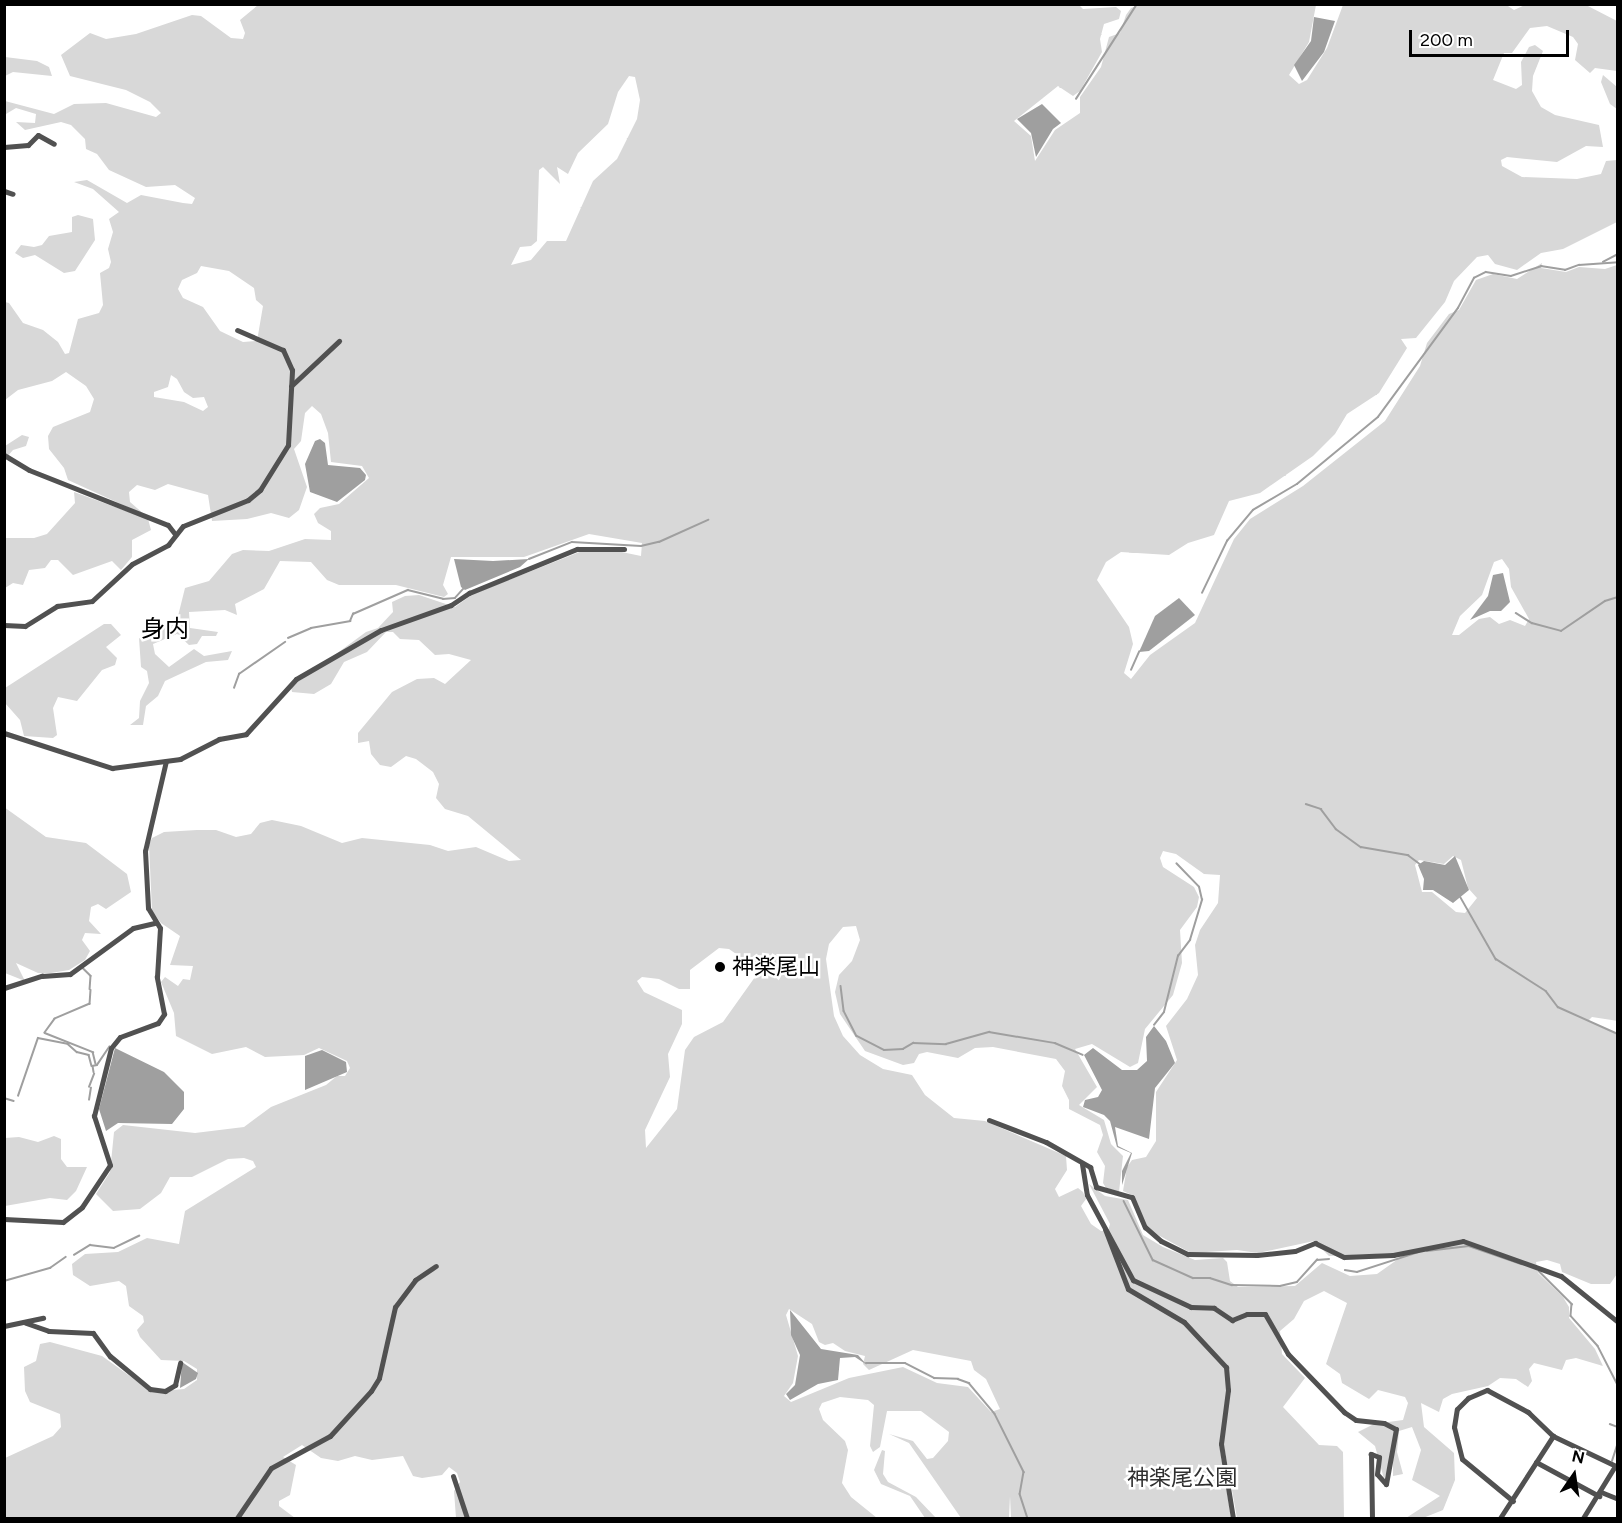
<!DOCTYPE html>
<html>
<head>
<meta charset="utf-8">
<style>
	body { margin:0 }
	#map { position:relative; width:1622px; height:1523px; overflow:hidden; background:#fff; font-family:Figtree,"Noto Sans JP",sans-serif }
	div>[style] { position:absolute }
	.green>* { inset:0; background:#d8d8d8 }
	.water>* { inset:0; background:#9f9f9f }
	.stream>* { height:1.5px; margin:-0.75px; padding:0 0.75px; transform-origin:0.75px; border-radius:0.75px; background:#9f9f9f }
	.minor>* { height:5px; margin:-2.5px; padding:0 2.5px; transform-origin:2.5px; border-radius:2.5px; background:#515151 }
	.dots>* { width:16px; height:16px; translate:-50% -50%; box-sizing:border-box; border:3px solid #fff; border-radius:50% }
	span { translate:-50% -50%; white-space:nowrap; text-align:center; line-height:1.15; -webkit-text-stroke:5px #fff; paint-order:stroke }
	.poi-label { font-size:22px; color:#000 }
	.left { translate:0 -50%; text-align:left }
	.park-label { font-size:22px; color:#2f2f2f }
	.neighbourhood-label { font-size:24px; color:#000 }
	.frame { position:absolute; inset:0; border:6px solid #000; pointer-events:none }
	.north { position:absolute; left:1544px; top:1445px; width:60px; height:60px; -webkit-text-stroke:4px #fff; paint-order:stroke; rotate:13deg; font-size:16px; font-weight:700; line-height:24px; text-align:center; color:#000 }
	.north::after { content:''; display:block; margin:auto; width:21px; height:27px; background:#000; clip-path:polygon(50% 0,100% 100%,50% 72%,0 100%) }
	.scale { position:absolute; left:1409px; top:30px; width:160px; height:27px; box-sizing:border-box; border:3px solid #000; border-top:0; padding-left:8px; font-size:18px; line-height:21px; white-space:nowrap; color:#000; -webkit-text-stroke:4px #fff; paint-order:stroke }
</style>
</head>
<body>
<div id="map">
	<div class="green">
		<i style="clip-path:polygon(evenodd,1078px 4px,1083px 9px,1116px 7px,1121px 11px,1119px 19px,1104px 24px,1100px 39px,1102px 52px,1080px 91px,1073px 96px,1058px 86px,1014px 121px,1031px 136px,1035px 161px,1055px 130px,1080px 113px,1080px 97px,1101px 67px,1109px 37px,1120px 33px,1126px 15px,1131px 8px,1141px 5px,1316px 5px,1309px 42px,1289px 75px,1299px 84px,1307px 80px,1327px 48px,1343px 5px,1505px 4px,1514px 10px,1525px 5px,1586px 5px,1617px 21px,1617px 71px,1595px 68px,1590px 73px,1575px 60px,1578px 44px,1573px 37px,1547px 26px,1530px 28px,1512px 53px,1504px 53px,1493px 80px,1516px 89px,1522px 85px,1521px 62px,1529px 47px,1535px 45px,1543px 51px,1533px 76px,1532px 91px,1541px 107px,1555px 115px,1599px 125px,1603px 147px,1586px 146px,1557px 162px,1507px 157px,1501px 160px,1502px 166px,1522px 177px,1577px 179px,1601px 174px,1606px 161px,1617px 160px,1617px 222px,1563px 249px,1541px 253px,1517px 270px,1495px 264px,1488px 255px,1477px 257px,1454px 281px,1445px 302px,1416px 338px,1401px 339px,1407px 348px,1379px 393px,1347px 414px,1335px 434px,1313px 456px,1260px 493px,1229px 501px,1214px 535px,1188px 543px,1169px 555px,1121px 552px,1106px 562px,1097px 580px,1129px 627px,1133px 644px,1124px 673px,1131px 679px,1150px 655px,1195px 623px,1234px 539px,1250px 519px,1303px 486px,1385px 421px,1420px 366px,1427px 343px,1449px 314px,1459px 310px,1476px 280px,1493px 274px,1517px 279px,1542px 263px,1541px 268px,1566px 272px,1579px 267px,1605px 269px,1617px 265px,1618px 1021px,1592px 1017px,1588px 1021px,1617px 1034px,1617px 1274px,1610px 1284px,1591px 1284px,1562px 1272px,1560px 1264px,1547px 1260px,1536px 1262px,1538px 1273px,1563px 1297px,1569px 1307px,1569px 1318px,1595px 1349px,1603px 1366px,1576px 1358px,1566px 1360px,1562px 1370px,1534px 1363px,1529px 1369px,1532px 1381px,1528px 1387px,1516px 1379px,1500px 1378px,1488px 1386px,1452px 1394px,1443px 1399px,1439px 1412px,1421px 1403px,1424px 1427px,1454px 1453px,1455px 1480px,1443px 1510px,1423px 1518px,1406px 1518px,1440px 1496px,1412px 1480px,1421px 1450px,1412px 1427px,1399px 1431px,1397px 1452px,1403px 1474px,1393px 1476px,1393px 1457px,1384px 1479px,1375px 1446px,1358px 1432px,1374px 1424px,1403px 1420px,1408px 1403px,1405px 1397px,1378px 1390px,1369px 1399px,1342px 1383px,1340px 1374px,1326px 1364px,1347px 1303px,1324px 1291px,1304px 1301px,1294px 1319px,1280px 1331px,1282px 1354px,1305px 1378px,1283px 1407px,1319px 1445px,1337px 1446px,1343px 1452px,1344px 1518px,1237px 1518px,1224px 1446px,1219px 1443px,1231px 1518px,1011px 1518px,1010px 1496px,1009px 1518px,961px 1518px,909px 1443px,889px 1434px,913px 1441px,927px 1459px,933px 1458px,948px 1441px,949px 1432px,921px 1411px,887px 1411px,880px 1447px,873px 1452px,870px 1446px,874px 1405px,868px 1400px,840px 1397px,822px 1403px,819px 1409px,823px 1420px,845px 1441px,848px 1450px,842px 1483px,851px 1497px,877px 1518px,456px 1518px,454px 1491px,460px 1482px,457px 1473px,449px 1467px,442px 1475px,422px 1478px,413px 1476px,403px 1456px,372px 1460px,355px 1456px,338px 1461px,321px 1458px,302px 1445px,283px 1457px,296px 1465px,290px 1495px,279px 1501px,279px 1506px,295px 1518px,5px 1518px,5px 1458px,53px 1436px,61px 1427px,60px 1414px,30px 1402px,25px 1391px,24px 1367px,36px 1361px,40px 1344px,50px 1342px,102px 1356px,152px 1392px,184px 1389px,197px 1380px,197px 1369px,184px 1361px,161px 1360px,140px 1337px,137px 1330px,144px 1322px,143px 1316px,129px 1306px,126px 1286px,119px 1281px,90px 1286px,73px 1275px,72px 1264px,85px 1254px,118px 1252px,147px 1238px,179px 1244px,185px 1211px,256px 1167px,253px 1161px,244px 1158px,228px 1159px,192px 1177px,170px 1177px,161px 1193px,140px 1209px,113px 1211px,96px 1194px,110px 1172px,114px 1132px,123px 1125px,195px 1133px,244px 1127px,271px 1107px,326px 1085px,337px 1076px,345px 1076px,350px 1068px,347px 1061px,319px 1048px,304px 1055px,265px 1057px,246px 1047px,212px 1054px,176px 1036px,174px 1013px,161px 982px,165px 977px,178px 986px,183px 979px,190px 980px,193px 966px,170px 965px,180px 936px,161px 923px,152px 911px,149px 845px,152px 838px,164px 832px,197px 830px,216px 830px,236px 837px,251px 834px,260px 823px,272px 820px,301px 826px,342px 843px,362px 838px,430px 845px,448px 851px,476px 847px,509px 861px,521px 860px,468px 816px,445px 809px,436px 798px,439px 784px,433px 772px,416px 759px,406px 756px,391px 767px,380px 765px,371px 754px,369px 741px,358px 743px,358px 733px,392px 692px,417px 679px,434px 678px,445px 684px,471px 660px,449px 654px,435px 655px,419px 640px,400px 639px,393px 632px,386px 632px,367px 652px,344px 662px,331px 684px,314px 694px,292px 692px,291px 687px,366px 632px,378px 628px,393px 612px,392px 602px,405px 596px,419px 595px,455px 607px,473px 594px,582px 551px,612px 550px,641px 556px,642px 543px,589px 534px,524px 557px,451px 557px,443px 585px,448px 594px,444px 597px,396px 585px,339px 585px,327px 580px,311px 562px,280px 561px,264px 589px,235px 604px,237px 615px,225px 610px,189px 612px,190px 628px,218px 632px,216px 636px,202px 636px,197px 644px,189px 645px,177px 634px,153px 644px,155px 654px,169px 667px,194px 649px,204px 656px,232px 651px,228px 660px,206px 662px,165px 681px,158px 696px,146px 706px,143px 725px,130px 725px,139px 718px,140px 701px,149px 683px,147px 671px,141px 667px,139px 638px,177px 620px,185px 588px,209px 581px,232px 554px,243px 550px,269px 551px,305px 539px,331px 540px,331px 531px,318px 523px,314px 514px,320px 508px,339px 504px,369px 478px,362px 466px,331px 462px,328px 433px,321px 414px,312px 406px,305px 413px,301px 441px,294px 449px,307px 487px,299px 510px,289px 518px,271px 513px,247px 519px,212px 521px,208px 495px,168px 484px,155px 490px,137px 485px,129px 492px,130px 502px,145px 515px,68px 480px,64px 468px,49px 449px,48px 436px,53px 427px,90px 412px,94px 399px,86px 386px,66px 372px,52px 381px,18px 390px,5px 400px,5px 302px,9px 303px,23px 323px,43px 330px,58px 342px,65px 354px,69px 353px,78px 319px,99px 313px,103px 305px,100px 273px,109px 268px,111px 262px,108px 249px,113px 232px,109px 219px,119px 212px,93px 189px,74px 182px,87px 180px,127px 203px,141px 195px,183px 203px,192px 204px,195px 198px,175px 185px,146px 187px,109px 170px,97px 154px,86px 149px,85px 139px,71px 125px,61px 122px,25px 130px,16px 122px,35px 123px,36px 114px,16px 108px,6px 114px,5px 101px,54px 114px,74px 104px,106px 103px,156px 117px,161px 113px,150px 102px,126px 90px,70px 76px,61px 55px,90px 33px,106px 39px,136px 34px,192px 15px,201px 16px,231px 38px,243px 39px,245px 33px,240px 20px,258px 5px,1078px 4px,629px 76px,635px 77px,640px 100px,637px 119px,617px 159px,593px 181px,566px 241px,547px 241px,531px 260px,511px 265px,520px 247px,531px 246px,537px 241px,539px 170px,543px 167px,560px 184px,557px 167px,568px 174px,578px 153px,608px 124px,618px 92px,629px 76px,1078px 4px,201px 266px,229px 271px,254px 288px,256px 300px,263px 306px,257px 341px,243px 342px,220px 331px,203px 307px,183px 298px,178px 289px,182px 280px,197px 273px,201px 266px,1078px 4px,171px 375px,177px 379px,184px 392px,193px 398px,204px 397px,208px 407px,203px 411px,184px 402px,154px 397px,154px 392px,168px 387px,171px 375px,1078px 4px,1502px 559px,1509px 569px,1511px 587px,1529px 619px,1525px 626px,1510px 620px,1499px 624px,1490px 617px,1479px 619px,1459px 635px,1452px 635px,1460px 616px,1482px 595px,1494px 562px,1502px 559px,1078px 4px,1163px 851px,1176px 854px,1204px 874px,1220px 875px,1218px 903px,1200px 930px,1195px 945px,1198px 975px,1187px 999px,1166px 1026px,1177px 1060px,1156px 1092px,1156px 1141px,1146px 1157px,1132px 1160px,1127px 1167px,1123px 1191px,1134px 1196px,1142px 1221px,1158px 1235px,1191px 1253px,1237px 1250px,1258px 1253px,1314px 1241px,1329px 1256px,1398px 1253px,1401px 1257px,1377px 1274px,1350px 1276px,1322px 1263px,1295px 1286px,1238px 1287px,1230px 1281px,1227px 1262px,1223px 1258px,1195px 1260px,1163px 1247px,1143px 1235px,1128px 1200px,1105px 1196px,1089px 1184px,1110px 1224px,1108px 1231px,1101px 1231px,1091px 1224px,1081px 1206px,1086px 1199px,1083px 1192px,1078px 1188px,1059px 1197px,1055px 1189px,1067px 1170px,1066px 1156px,985px 1121px,954px 1118px,925px 1095px,912px 1075px,883px 1069px,860px 1055px,843px 1036px,834px 1016px,826px 959px,829px 944px,843px 927px,856px 926px,860px 940px,852px 961px,839px 975px,835px 992px,840px 1014px,865px 1051px,903px 1065px,914px 1063px,919px 1054px,927px 1052px,958px 1058px,975px 1048px,993px 1047px,1056px 1059px,1065px 1071px,1062px 1086px,1069px 1100px,1069px 1109px,1100px 1125px,1103px 1135px,1097px 1152px,1105px 1166px,1103px 1183px,1106px 1188px,1119px 1192px,1123px 1156px,1111px 1144px,1104px 1120px,1079px 1105px,1097px 1087px,1075px 1049px,1092px 1044px,1130px 1067px,1138px 1063px,1145px 1029px,1173px 995px,1182px 963px,1180px 930px,1197px 907px,1199px 897px,1194px 887px,1163px 867px,1160px 858px,1163px 851px,1078px 4px,1453px 856px,1461px 860px,1468px 888px,1477px 898px,1465px 913px,1456px 912px,1432px 892px,1422px 892px,1415px 865px,1419px 860px,1444px 864px,1453px 856px,1078px 4px,719px 948px,729px 949px,752px 965px,755px 977px,723px 1022px,694px 1037px,685px 1050px,677px 1109px,646px 1148px,645px 1130px,670px 1077px,668px 1054px,682px 1024px,682px 1010px,644px 992px,637px 981px,642px 977px,659px 979px,679px 989px,690px 989px,690px 970px,719px 948px,1078px 4px,789px 1309px,812px 1324px,819px 1342px,825px 1345px,833px 1343px,845px 1351px,865px 1356px,863px 1364px,869px 1370px,913px 1350px,971px 1361px,974px 1370px,986px 1379px,1000px 1409px,991px 1412px,968px 1387px,937px 1383px,903px 1367px,849px 1378px,791px 1402px,784px 1396px,793px 1383px,798px 1356px,786px 1315px,789px 1309px)"></i>
		<i style="clip-path:polygon(5px 57px,37px 61px,49px 67px,52px 76px,13px 72px,5px 76px)"></i>
		<i style="clip-path:polygon(1603px 75px,1617px 87px,1617px 109px,1610px 104px,1601px 82px)"></i>
		<i style="clip-path:polygon(78px 215px,93px 219px,95px 240px,75px 271px,64px 273px,35px 255px,23px 258px,15px 253px,21px 245px,34px 247px,42px 245px,49px 236px,72px 232px,72px 217px)"></i>
		<i style="clip-path:polygon(22px 435px,29px 437px,26px 446px,13px 450px,5px 459px,5px 446px)"></i>
		<i style="clip-path:polygon(74px 492px,148px 519px,151px 530px,132px 540px,132px 557px,121px 570px,112px 561px,73px 575px,58px 560px,51px 560px,45px 568px,29px 570px,23px 585px,13px 583px,5px 588px,5px 538px,34px 538px,47px 534px,75px 503px)"></i>
		<i style="clip-path:polygon(104px 624px,111px 624px,121px 635px,106px 647px,117px 658px,115px 665px,102px 670px,77px 701px,58px 697px,53px 708px,57px 735px,53px 738px,24px 736px,20px 720px,5px 703px,5px 688px)"></i>
		<i style="clip-path:polygon(4px 807px,46px 837px,86px 843px,127px 874px,131px 892px,106px 909px,98px 904px,91px 907px,89px 921px,101px 934px,85px 933px,82px 940px,90px 951px,85px 960px,69px 970px,51px 973px,38px 973px,16px 963px,25px 981px,5px 973px)"></i>
		<i style="clip-path:polygon(54px 1136px,61px 1139px,61px 1159px,67px 1167px,87px 1167px,76px 1191px,67px 1200px,50px 1198px,5px 1206px,5px 1138px,19px 1137px,38px 1142px)"></i>
		<i style="clip-path:polygon(882px 1450px,885px 1451px,883px 1474px,888px 1482px,916px 1497px,936px 1518px,925px 1518px,910px 1496px,881px 1484px,874px 1470px)"></i>
	</div>
	<div class="water">
		<i style="clip-path:polygon(1314px 17px,1335px 21px,1324px 52px,1302px 81px,1294px 65px,1311px 41px)"></i>
		<i style="clip-path:polygon(1042px 104px,1061px 123px,1053px 129px,1036px 157px,1031px 133px,1017px 119px)"></i>
		<i style="clip-path:polygon(320px 439px,325px 443px,328px 465px,360px 468px,366px 475px,365px 480px,337px 502px,310px 492px,305px 464px,315px 441px)"></i>
		<i style="clip-path:polygon(454px 559px,493px 561px,529px 559px,520px 567px,465px 590px,461px 587px)"></i>
		<i style="clip-path:polygon(1503px 573px,1510px 602px,1501px 611px,1490px 611px,1470px 620px,1488px 596px,1493px 575px)"></i>
		<i style="clip-path:polygon(1179px 598px,1195px 615px,1149px 651px,1139px 652px,1155px 616px)"></i>
		<i style="clip-path:polygon(1455px 856px,1469px 890px,1453px 903px,1433px 890px,1423px 890px,1424px 879px,1418px 865px,1424px 861px,1445px 865px)"></i>
		<i style="clip-path:polygon(1154px 1026px,1166px 1041px,1175px 1063px,1155px 1088px,1149px 1139px,1115px 1127px,1118px 1146px,1132px 1153px,1122px 1185px,1122px 1171px,1131px 1153px,1117px 1147px,1110px 1121px,1104px 1115px,1083px 1107px,1085px 1100px,1098px 1097px,1102px 1090px,1084px 1055px,1093px 1048px,1122px 1070px,1137px 1070px,1147px 1061px,1146px 1037px)"></i>
		<i style="clip-path:polygon(115px 1048px,164px 1072px,184px 1092px,184px 1109px,172px 1124px,118px 1123px,106px 1131px,99px 1109px)"></i>
		<i style="clip-path:polygon(322px 1050px,346px 1062px,347px 1072px,305px 1090px,305px 1056px)"></i>
		<i style="clip-path:polygon(790px 1310px,821px 1349px,858px 1355px,867px 1365px,855px 1357px,840px 1358px,838px 1380px,818px 1384px,790px 1400px,786px 1394px,795px 1385px,800px 1355px,791px 1335px)"></i>
		<i style="clip-path:polygon(182px 1362px,198px 1373px,196px 1379px,180px 1388px)"></i>
	</div>
	<div class="stream">
		<i style="left:1076px;top:99px;width:113px;rotate:-57.3deg"></i>
		<i style="left:1603px;top:262px;width:17px;rotate:-28deg"></i>
		<i style="left:529px;top:559px;width:46px;rotate:-21.6deg"></i>
		<i style="left:572px;top:542px;width:69px;rotate:3.3deg"></i>
		<i style="left:641px;top:546px;width:18px;rotate:-13deg"></i>
		<i style="left:659px;top:542px;width:54px;rotate:-24.2deg"></i>
		<i style="left:1202px;top:593px;width:58px;rotate:-64.3deg"></i>
		<i style="left:1227px;top:541px;width:40px;rotate:-50deg"></i>
		<i style="left:1253px;top:510px;width:51px;rotate:-30.6deg"></i>
		<i style="left:1297px;top:484px;width:105px;rotate:-39.6deg"></i>
		<i style="left:1378px;top:417px;width:135px;rotate:-53.7deg"></i>
		<i style="left:1458px;top:308px;width:34px;rotate:-62deg"></i>
		<i style="left:1474px;top:278px;width:13px;rotate:-27deg"></i>
		<i style="left:1486px;top:272px;width:25px;rotate:9deg"></i>
		<i style="left:1511px;top:276px;width:32px;rotate:-18deg"></i>
		<i style="left:1541px;top:266px;width:24px;rotate:9deg"></i>
		<i style="left:1565px;top:270px;width:15px;rotate:-20deg"></i>
		<i style="left:1579px;top:265px;width:39px;rotate:-4deg"></i>
		<i style="left:1516px;top:613px;width:19px;rotate:32deg"></i>
		<i style="left:1532px;top:623px;width:30px;rotate:15deg"></i>
		<i style="left:1561px;top:631px;width:53px;rotate:-34.3deg"></i>
		<i style="left:1605px;top:601px;width:14px;rotate:-17deg"></i>
		<i style="left:288px;top:638px;width:25px;rotate:-23deg"></i>
		<i style="left:311px;top:628px;width:40px;rotate:-10deg"></i>
		<i style="left:350px;top:621px;width:8px;rotate:-67deg"></i>
		<i style="left:353px;top:614px;width:60px;rotate:-23.6deg"></i>
		<i style="left:408px;top:590px;width:36px;rotate:14deg"></i>
		<i style="left:443px;top:599px;width:12px;rotate:-5deg"></i>
		<i style="left:455px;top:598px;width:13px;rotate:-48deg"></i>
		<i style="left:1131px;top:670px;width:20px;rotate:-66deg"></i>
		<i style="left:234px;top:688px;width:15px;rotate:-70deg"></i>
		<i style="left:239px;top:674px;width:56px;rotate:-34.8deg"></i>
		<i style="left:1306px;top:804px;width:16px;rotate:18deg"></i>
		<i style="left:1321px;top:809px;width:25px;rotate:53deg"></i>
		<i style="left:1336px;top:829px;width:31px;rotate:36deg"></i>
		<i style="left:1361px;top:847px;width:48px;rotate:9.7deg"></i>
		<i style="left:1408px;top:855px;width:15px;rotate:37deg"></i>
		<i style="left:1460px;top:896px;width:73px;rotate:60.3deg"></i>
		<i style="left:1496px;top:959px;width:59px;rotate:32.6deg"></i>
		<i style="left:1546px;top:991px;width:20px;rotate:53deg"></i>
		<i style="left:1558px;top:1007px;width:66px;rotate:24.2deg"></i>
		<i style="left:83px;top:968px;width:11px;rotate:45deg"></i>
		<i style="left:91px;top:976px;width:13px;rotate:94deg"></i>
		<i style="left:841px;top:986px;width:25px;rotate:83deg"></i>
		<i style="left:844px;top:1011px;width:28px;rotate:63deg"></i>
		<i style="left:857px;top:1036px;width:30px;rotate:27deg"></i>
		<i style="left:884px;top:1050px;width:19px;rotate:-3deg"></i>
		<i style="left:903px;top:1049px;width:12px;rotate:-31deg"></i>
		<i style="left:913px;top:1043px;width:33px;rotate:2deg"></i>
		<i style="left:946px;top:1044px;width:45px;rotate:-15.6deg"></i>
		<i style="left:989px;top:1032px;width:67px;rotate:9.5deg"></i>
		<i style="left:1055px;top:1043px;width:30px;rotate:23deg"></i>
		<i style="left:91px;top:990px;width:14px;rotate:94deg"></i>
		<i style="left:90px;top:1004px;width:38px;rotate:157deg"></i>
		<i style="left:55px;top:1019px;width:17px;rotate:126deg"></i>
		<i style="left:45px;top:1033px;width:52px;rotate:21.6deg"></i>
		<i style="left:93px;top:1052px;width:12px;rotate:76deg"></i>
		<i style="left:1154px;top:1025px;width:16px;rotate:-52deg"></i>
		<i style="left:1164px;top:1012px;width:58px;rotate:-76deg"></i>
		<i style="left:1178px;top:956px;width:20px;rotate:-53deg"></i>
		<i style="left:1190px;top:940px;width:42px;rotate:-73.3deg"></i>
		<i style="left:1202px;top:900px;width:13px;rotate:-103deg"></i>
		<i style="left:1199px;top:887px;width:32px;rotate:-134deg"></i>
		<i style="left:93px;top:1066px;width:6px;rotate:81deg"></i>
		<i style="left:89px;top:1087px;width:14px;rotate:-69deg"></i>
		<i style="left:18px;top:1096px;width:61px;rotate:-71deg"></i>
		<i style="left:38px;top:1038px;width:31px;rotate:11deg"></i>
		<i style="left:68px;top:1044px;width:12px;rotate:42deg"></i>
		<i style="left:77px;top:1052px;width:12px;rotate:14deg"></i>
		<i style="left:89px;top:1055px;width:11px;rotate:75deg"></i>
		<i style="left:92px;top:1066px;width:5px;rotate:-11deg"></i>
		<i style="left:97px;top:1065px;width:22px;rotate:-56deg"></i>
		<i style="left:4px;top:1098px;width:10px;rotate:17deg"></i>
		<i style="left:89px;top:1100px;width:12px;rotate:-81deg"></i>
		<i style="left:1124px;top:1201px;width:66px;rotate:63.8deg"></i>
		<i style="left:1153px;top:1260px;width:44px;rotate:24.2deg"></i>
		<i style="left:1193px;top:1278px;width:17px"></i>
		<i style="left:1210px;top:1278px;width:23px;rotate:18deg"></i>
		<i style="left:1232px;top:1285px;width:48px;rotate:1.2deg"></i>
		<i style="left:1280px;top:1286px;width:17px;rotate:-13deg"></i>
		<i style="left:1297px;top:1282px;width:30px;rotate:-48deg"></i>
		<i style="left:1317px;top:1260px;width:12px;rotate:-5deg"></i>
		<i style="left:1427px;top:1251px;width:42px;rotate:-6.8deg"></i>
		<i style="left:1469px;top:1246px;width:55px;rotate:19.1deg"></i>
		<i style="left:74px;top:1255px;width:19px;rotate:-32deg"></i>
		<i style="left:90px;top:1245px;width:24px;rotate:7deg"></i>
		<i style="left:114px;top:1248px;width:28px;rotate:-26deg"></i>
		<i style="left:1345px;top:1270px;width:12px;rotate:9deg"></i>
		<i style="left:1357px;top:1272px;width:65px;rotate:-17.9deg"></i>
		<i style="left:1539px;top:1271px;width:47px;rotate:45deg"></i>
		<i style="left:1572px;top:1304px;width:12px;rotate:95deg"></i>
		<i style="left:1571px;top:1316px;width:40px;rotate:48deg"></i>
		<i style="left:1598px;top:1346px;width:44px;rotate:62.9deg"></i>
		<i style="left:4px;top:1281px;width:48px;rotate:-15.8deg"></i>
		<i style="left:50px;top:1268px;width:19px;rotate:-35deg"></i>
		<i style="left:866px;top:1363px;width:39px"></i>
		<i style="left:905px;top:1363px;width:33px;rotate:27deg"></i>
		<i style="left:934px;top:1378px;width:24px;rotate:2deg"></i>
		<i style="left:958px;top:1379px;width:12px;rotate:20deg"></i>
		<i style="left:969px;top:1383px;width:40px;rotate:50deg"></i>
		<i style="left:995px;top:1414px;width:65px;rotate:63.4deg"></i>
		<i style="left:1024px;top:1472px;width:22px;rotate:100deg"></i>
		<i style="left:1020px;top:1494px;width:25px;rotate:72deg"></i>
		<i style="left:1610px;top:1424px;width:9px;rotate:21deg"></i>
		<i style="left:1612px;top:1461px;width:20px;rotate:-72deg"></i>
	</div>
	<div class="minor">
		<i style="left:4px;top:147px;width:24px;rotate:-5deg"></i>
		<i style="left:28px;top:145px;width:14px;rotate:-45deg"></i>
		<i style="left:38px;top:135px;width:18px;rotate:29deg"></i>
		<i style="left:4px;top:191px;width:9px;rotate:18deg"></i>
		<i style="left:291px;top:386px;width:66px;rotate:-43.2deg"></i>
		<i style="left:4px;top:455px;width:29px;rotate:31deg"></i>
		<i style="left:29px;top:470px;width:149px;rotate:21.6deg"></i>
		<i style="left:168px;top:525px;width:11px;rotate:52deg"></i>
		<i style="left:4px;top:625px;width:21px;rotate:3deg"></i>
		<i style="left:25px;top:626px;width:38px;rotate:-32deg"></i>
		<i style="left:57px;top:606px;width:35px;rotate:-8deg"></i>
		<i style="left:92px;top:601px;width:54px;rotate:-42.8deg"></i>
		<i style="left:132px;top:564px;width:41px;rotate:-27.8deg"></i>
		<i style="left:168px;top:545px;width:24px;rotate:-52deg"></i>
		<i style="left:183px;top:526px;width:70px;rotate:-21.8deg"></i>
		<i style="left:248px;top:500px;width:16px;rotate:-40deg"></i>
		<i style="left:260px;top:490px;width:53px;rotate:-58.1deg"></i>
		<i style="left:288px;top:445px;width:75px;rotate:-86.9deg"></i>
		<i style="left:292px;top:370px;width:22px;rotate:-114deg"></i>
		<i style="left:283px;top:350px;width:50px;rotate:-156.5deg"></i>
		<i style="left:4px;top:733px;width:114px;rotate:18deg"></i>
		<i style="left:112px;top:768px;width:69px;rotate:-7.5deg"></i>
		<i style="left:180px;top:759px;width:44px;rotate:-27.1deg"></i>
		<i style="left:219px;top:739px;width:27px;rotate:-10deg"></i>
		<i style="left:246px;top:734px;width:74px;rotate:-47.7deg"></i>
		<i style="left:296px;top:679px;width:98px;rotate:-30deg"></i>
		<i style="left:381px;top:630px;width:74px;rotate:-19.7deg"></i>
		<i style="left:451px;top:605px;width:22px;rotate:-34deg"></i>
		<i style="left:469px;top:593px;width:117px;rotate:-22.2deg"></i>
		<i style="left:577px;top:549px;width:47px"></i>
		<i style="left:4px;top:988px;width:40px;rotate:-18deg"></i>
		<i style="left:42px;top:976px;width:28px;rotate:-4deg"></i>
		<i style="left:70px;top:974px;width:78px;rotate:-36.1deg"></i>
		<i style="left:133px;top:928px;width:22px;rotate:-13deg"></i>
		<i style="left:989px;top:1120px;width:61px;rotate:21.1deg"></i>
		<i style="left:1046px;top:1142px;width:51px;rotate:29.6deg"></i>
		<i style="left:1090px;top:1167px;width:21px;rotate:73deg"></i>
		<i style="left:1096px;top:1187px;width:37px;rotate:16deg"></i>
		<i style="left:1132px;top:1197px;width:33px;rotate:67deg"></i>
		<i style="left:1145px;top:1227px;width:21px;rotate:41deg"></i>
		<i style="left:1161px;top:1241px;width:30px;rotate:26deg"></i>
		<i style="left:1188px;top:1254px;width:69px;rotate:0.8deg"></i>
		<i style="left:1257px;top:1255px;width:38px;rotate:-6deg"></i>
		<i style="left:1295px;top:1251px;width:22px;rotate:-22deg"></i>
		<i style="left:1315px;top:1243px;width:32px;rotate:26deg"></i>
		<i style="left:1344px;top:1257px;width:49px;rotate:-2.3deg"></i>
		<i style="left:1393px;top:1255px;width:71px;rotate:-11.3deg"></i>
		<i style="left:1463px;top:1241px;width:104px;rotate:19.7deg"></i>
		<i style="left:1561px;top:1276px;width:73px;rotate:38.9deg"></i>
		<i style="left:1082px;top:1164px;width:31px;rotate:81deg"></i>
		<i style="left:1087px;top:1195px;width:97px;rotate:61.6deg"></i>
		<i style="left:1133px;top:1280px;width:64px;rotate:25deg"></i>
		<i style="left:1191px;top:1307px;width:23px;rotate:2deg"></i>
		<i style="left:1214px;top:1308px;width:22px;rotate:34deg"></i>
		<i style="left:1232px;top:1320px;width:16px;rotate:-22deg"></i>
		<i style="left:1247px;top:1314px;width:18px"></i>
		<i style="left:1265px;top:1314px;width:46px;rotate:60.1deg"></i>
		<i style="left:1288px;top:1354px;width:81px;rotate:46deg"></i>
		<i style="left:1344px;top:1412px;width:14px;rotate:34deg"></i>
		<i style="left:1356px;top:1420px;width:28px;rotate:6deg"></i>
		<i style="left:1384px;top:1423px;width:13px;rotate:27deg"></i>
		<i style="left:1396px;top:1429px;width:56px;rotate:100.3deg"></i>
		<i style="left:1386px;top:1484px;width:13px;rotate:-132deg"></i>
		<i style="left:1377px;top:1474px;width:17px;rotate:-83deg"></i>
		<i style="left:1379px;top:1457px;width:9px;rotate:-159deg"></i>
		<i style="left:1371px;top:1454px;width:64px;rotate:89.1deg"></i>
		<i style="left:4px;top:1219px;width:59px;rotate:2.9deg"></i>
		<i style="left:63px;top:1222px;width:24px;rotate:-38deg"></i>
		<i style="left:82px;top:1207px;width:50px;rotate:-56.3deg"></i>
		<i style="left:110px;top:1165px;width:52px;rotate:-108.1deg"></i>
		<i style="left:94px;top:1116px;width:70px;rotate:-76deg"></i>
		<i style="left:111px;top:1048px;width:14px;rotate:-51deg"></i>
		<i style="left:120px;top:1037px;width:40px;rotate:-20.2deg"></i>
		<i style="left:158px;top:1023px;width:11px;rotate:-56deg"></i>
		<i style="left:164px;top:1014px;width:38px;rotate:-101deg"></i>
		<i style="left:157px;top:977px;width:49px;rotate:-86.5deg"></i>
		<i style="left:160px;top:928px;width:23px;rotate:-121deg"></i>
		<i style="left:148px;top:908px;width:57px;rotate:-93deg"></i>
		<i style="left:145px;top:851px;width:92px;rotate:-76.9deg"></i>
		<i style="left:1105px;top:1229px;width:64px;rotate:69deg"></i>
		<i style="left:1128px;top:1289px;width:65px;rotate:30.5deg"></i>
		<i style="left:1184px;top:1322px;width:62px;rotate:47deg"></i>
		<i style="left:1226px;top:1367px;width:23px;rotate:85deg"></i>
		<i style="left:1228px;top:1390px;width:54px;rotate:97.4deg"></i>
		<i style="left:1221px;top:1444px;width:75px;rotate:80.8deg"></i>
		<i style="left:26px;top:1323px;width:24px;rotate:19deg"></i>
		<i style="left:49px;top:1331px;width:44px;rotate:2.6deg"></i>
		<i style="left:93px;top:1333px;width:29px;rotate:54deg"></i>
		<i style="left:110px;top:1356px;width:52px;rotate:39.5deg"></i>
		<i style="left:150px;top:1389px;width:15px;rotate:8deg"></i>
		<i style="left:165px;top:1391px;width:12px;rotate:-31deg"></i>
		<i style="left:175px;top:1385px;width:23px;rotate:-77deg"></i>
		<i style="left:4px;top:1326px;width:40px;rotate:-12deg"></i>
		<i style="left:1536px;top:1462px;width:72px;rotate:28.4deg"></i>
		<i style="left:453px;top:1476px;width:44px;rotate:71.6deg"></i>
		<i style="left:1601px;top:1492px;width:18px;rotate:22deg"></i>
		<i style="left:1513px;top:1501px;width:66px;rotate:-140.5deg"></i>
		<i style="left:1462px;top:1459px;width:33px;rotate:-104deg"></i>
		<i style="left:1454px;top:1427px;width:18px;rotate:-81deg"></i>
		<i style="left:1457px;top:1409px;width:16px;rotate:-45deg"></i>
		<i style="left:1468px;top:1398px;width:21px;rotate:-23deg"></i>
		<i style="left:1487px;top:1390px;width:47px;rotate:28.2deg"></i>
		<i style="left:1528px;top:1412px;width:35px;rotate:44deg"></i>
		<i style="left:237px;top:1518px;width:60px;rotate:-55.8deg"></i>
		<i style="left:271px;top:1468px;width:67px;rotate:-28.5deg"></i>
		<i style="left:330px;top:1436px;width:61px;rotate:-47.7deg"></i>
		<i style="left:371px;top:1391px;width:15px;rotate:-58deg"></i>
		<i style="left:379px;top:1378px;width:73px;rotate:-77.3deg"></i>
		<i style="left:395px;top:1307px;width:34px;rotate:-53deg"></i>
		<i style="left:415px;top:1280px;width:25px;rotate:-34deg"></i>
		<i style="left:1500px;top:1518px;width:98px;rotate:-57.1deg"></i>
		<i style="left:1553px;top:1436px;width:72px;rotate:25.5deg"></i>
		<i style="left:1583px;top:1518px;width:61px;rotate:-58.4deg"></i>
	</div>
	<div class="dots">
		<i style="left:720px;top:967px;background:#000"></i>
	</div>
	<div class="poi-label">
		<span class="left" style="left:732px;top:967px">神楽尾山</span>
	</div>
	<div class="park-label">
		<span style="left:1182px;top:1478px">神楽尾公園</span>
	</div>
	<div class="neighbourhood-label">
		<span style="left:165px;top:629px">身内</span>
	</div>
	<div class="frame"></div>
	<div class="north">N</div>
	<div class="scale">200 m</div>
</div>
</body>
</html>
